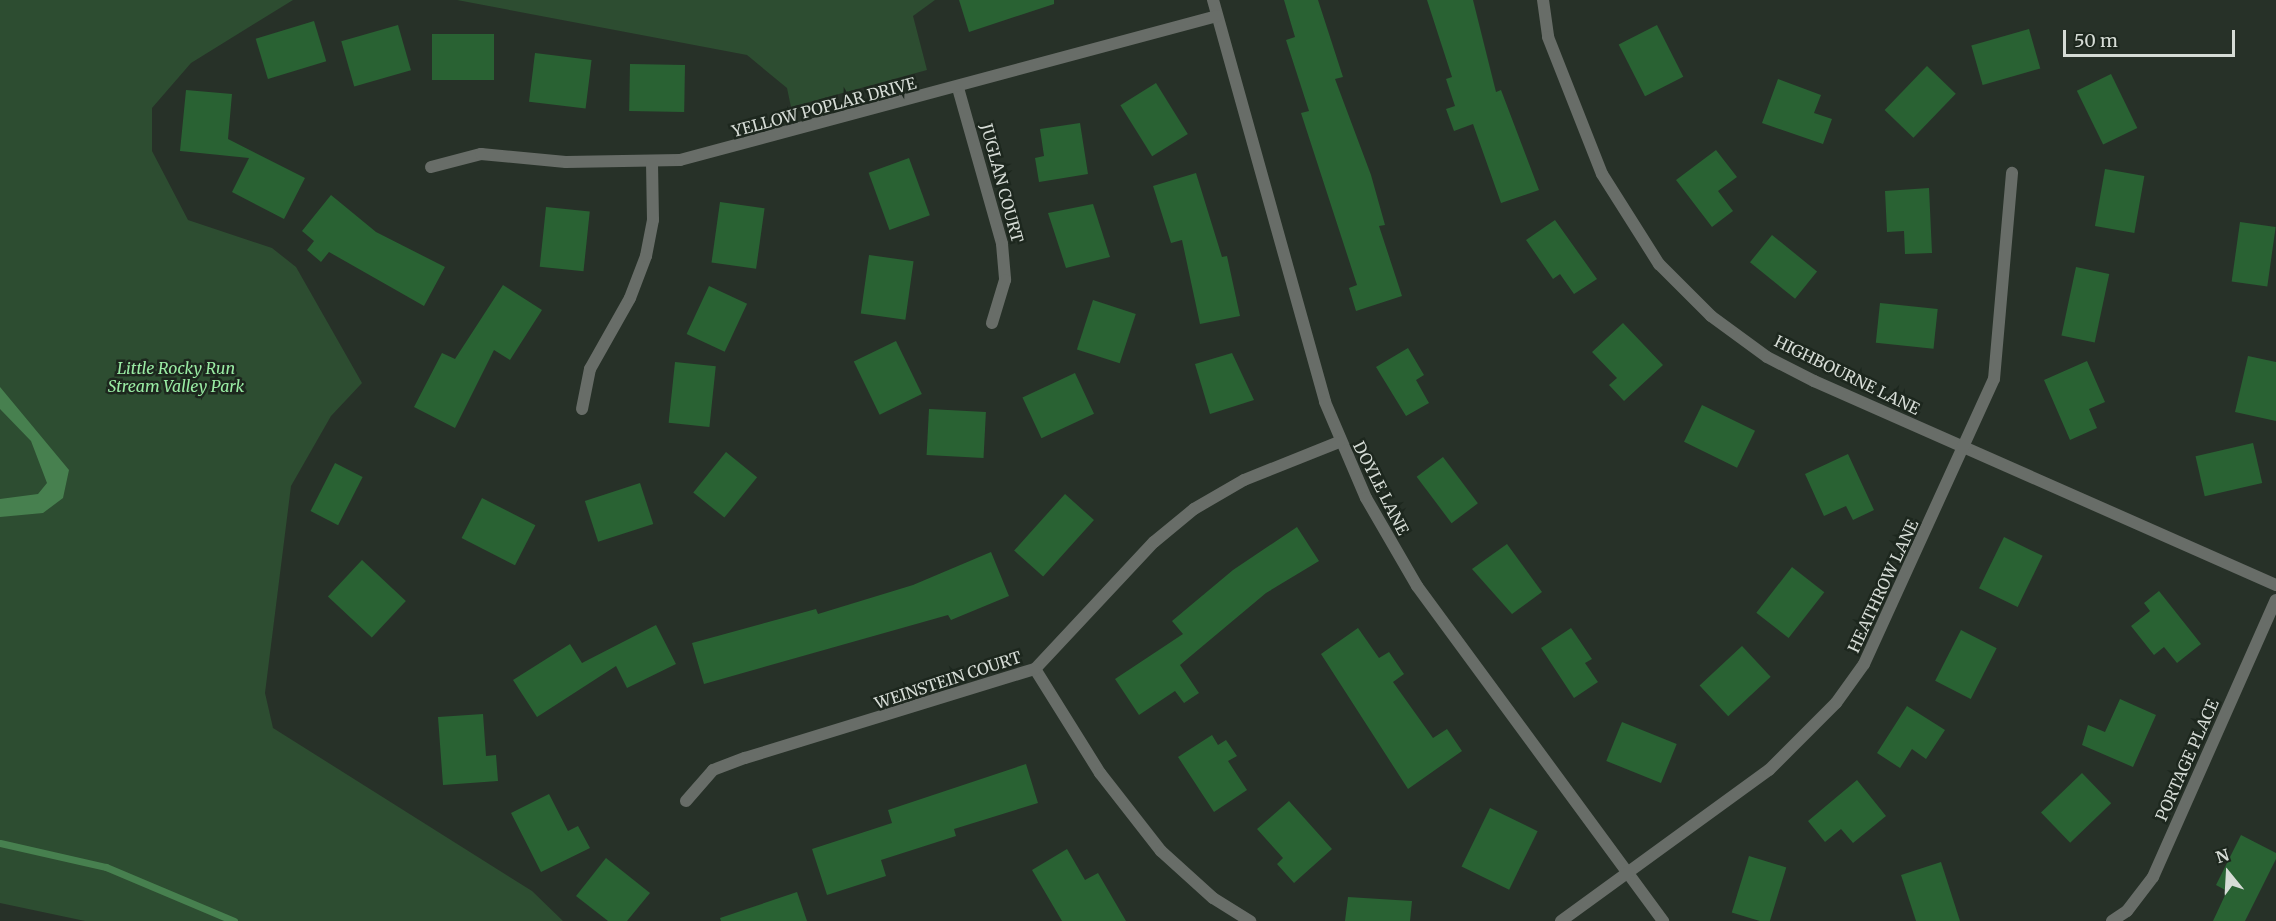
<!DOCTYPE html>
<html>
<head>
<meta charset="utf-8">
<style>
	body { margin:0 }
	#map { position:relative; width:2276px; height:921px; overflow:hidden; background:#273128; font-family:Merriweather,serif }
	div>[style] { position:absolute }
	.green>* { inset:0; background:#2d4d31 }
	.water>* { inset:0; background:#47804f }
	.stream>* { height:7px; margin:-3.5px; padding:0 3.5px; transform-origin:3.5px; border-radius:3.5px; background:#47804f }
	.building>* { inset:0; background:#296233; transform-origin:0 0 }
	.street>* { height:12px; margin:-6px; padding:0 6px; transform-origin:6px; border-radius:6px; background:#686d68 }
	span { translate:-50% -50%; white-space:nowrap; text-align:center; line-height:1.15; -webkit-text-stroke:5px #1d271e; paint-order:stroke }
	.street-label { font-size:16px; color:#d6dcd6 }
	.park-label { font-size:16px; color:#9aeca4; font-style:italic }
	.north { position:absolute; left:2198px; top:843px; width:60px; height:60px; -webkit-text-stroke:4px #1d271e; paint-order:stroke; rotate:342deg; font-size:16px; font-weight:700; line-height:24px; text-align:center; color:#d6dcd6 }
	.north::after { content:''; display:block; margin:auto; width:21px; height:27px; background:#d6dcd6; clip-path:polygon(50% 0,100% 100%,50% 72%,0 100%) }
	.scale { position:absolute; left:2063px; top:30px; width:172px; height:27px; box-sizing:border-box; border:3px solid #d6dcd6; border-top:0; padding-left:8px; font-size:18px; line-height:21px; white-space:nowrap; color:#d6dcd6; -webkit-text-stroke:4px #1d271e; paint-order:stroke }
</style>
</head>
<body>
<div id="map">
	<div class="green">
		<i style="clip-path:polygon(0 0,293px 0,191px 63px,152px 108px,152px 151px,188px 220px,272px 248px,296px 267px,362px 383px,331px 416px,291px 486px,265px 693px,273px 728px,532px 891px,563px 921px,85px 921px,0 903px)"></i>
		<i style="clip-path:polygon(457px 0,935px 0,913px 16px,927px 70px,791px 107px,787px 88px,747px 55px)"></i>
	</div>
	<div class="water">
		<i style="clip-path:polygon(0 387px,69px 470px,63px 498px,43px 513px,0 517px,0 499px,38px 494px,47px 483px,31px 441px,0 409px)"></i>
	</div>
	<div class="stream">
		<i style="left:0;top:843px;width:109px;rotate:12.8deg"></i>
		<i style="left:106px;top:867px;width:139px;rotate:22.9deg"></i>
	</div>
	<div class="building">
		<i style="clip-path:polygon(959px 0,1054px 0,1054px 4px,969px 32px)"></i>
		<i style="clip-path:polygon(1284px 0,1318px 0,1343px 77px,1335px 79px,1371px 175px,1385px 225px,1379px 226px,1402px 296px,1356px 311px,1349px 288px,1357px 285px,1301px 113px,1309px 111px,1286px 40px,1295px 37px)"></i>
		<i style="clip-path:polygon(1427px 0,1473px 0,1496px 92px,1501px 90px,1539px 190px,1501px 203px,1473px 124px,1454px 131px,1446px 109px,1455px 106px,1446px 79px,1452px 77px)"></i>
		<i style="left:314px;top:21px;width:42px;height:61px;rotate:73deg"></i>
		<i style="left:398px;top:25px;width:47px;height:59px;rotate:74deg"></i>
		<i style="left:1657px;top:25px;width:58px;height:43px;rotate:63deg"></i>
		<i style="left:2029px;top:29px;width:41px;height:60px;rotate:74deg"></i>
		<i style="left:494px;top:34px;width:46px;height:62px;rotate:90deg"></i>
		<i style="left:535px;top:53px;width:57px;height:49px;rotate:7deg"></i>
		<i style="left:630px;top:64px;width:55px;height:47px;rotate:1deg"></i>
		<i style="left:1927px;top:66px;width:40px;height:61px;rotate:44deg"></i>
		<i style="left:2111px;top:74px;width:60px;height:38px;rotate:64deg"></i>
		<i style="clip-path:polygon(1778px 79px,1821px 95px,1814px 113px,1832px 119px,1823px 144px,1762px 123px)"></i>
		<i style="left:1156px;top:83px;width:60px;height:42px;rotate:58deg"></i>
		<i style="clip-path:polygon(186px 90px,232px 94px,228px 139px,305px 178px,284px 219px,232px 192px,249px 158px,180px 151px)"></i>
		<i style="clip-path:polygon(1080px 123px,1088px 174px,1039px 182px,1035px 158px,1044px 156px,1040px 129px)"></i>
		<i style="clip-path:polygon(1716px 150px,1737px 177px,1718px 191px,1733px 211px,1712px 227px,1676px 180px)"></i>
		<i style="left:909px;top:158px;width:61px;height:43px;rotate:70deg"></i>
		<i style="left:2105px;top:169px;width:40px;height:58px;rotate:10deg"></i>
		<i style="clip-path:polygon(1196px 173px,1222px 257px,1227px 256px,1240px 316px,1200px 324px,1182px 240px,1171px 243px,1153px 186px)"></i>
		<i style="clip-path:polygon(1929px 188px,1932px 253px,1905px 254px,1904px 231px,1887px 232px,1885px 191px)"></i>
		<i style="clip-path:polygon(331px 195px,376px 232px,445px 267px,424px 306px,329px 252px,321px 262px,307px 250px,314px 241px,302px 231px)"></i>
		<i style="left:720px;top:202px;width:45px;height:61px;rotate:8deg"></i>
		<i style="clip-path:polygon(1093px 204px,1110px 257px,1066px 268px,1048px 213px)"></i>
		<i style="left:546px;top:207px;width:44px;height:60px;rotate:6deg"></i>
		<i style="clip-path:polygon(1555px 220px,1597px 279px,1574px 294px,1560px 274px,1553px 279px,1526px 240px)"></i>
		<i style="left:2240px;top:222px;width:36px;height:60px;rotate:8deg"></i>
		<i style="left:1772px;top:235px;width:58px;height:35px;rotate:39deg"></i>
		<i style="left:869px;top:255px;width:45px;height:59px;rotate:8deg"></i>
		<i style="left:2076px;top:267px;width:34px;height:70px;rotate:12deg"></i>
		<i style="clip-path:polygon(503px 285px,542px 310px,510px 360px,494px 350px,455px 428px,414px 407px,442px 353px,455px 359px)"></i>
		<i style="left:709px;top:286px;width:42px;height:53px;rotate:25deg"></i>
		<i style="left:1093px;top:300px;width:45px;height:52px;rotate:18deg"></i>
		<i style="left:1880px;top:303px;width:58px;height:40px;rotate:6deg"></i>
		<i style="clip-path:polygon(1623px 323px,1663px 365px,1624px 401px,1609px 385px,1617px 378px,1592px 352px)"></i>
		<i style="left:896px;top:341px;width:59px;height:47px;rotate:64deg"></i>
		<i style="clip-path:polygon(1408px 348px,1424px 375px,1416px 380px,1429px 403px,1406px 416px,1376px 367px)"></i>
		<i style="clip-path:polygon(1232px 353px,1254px 400px,1210px 414px,1195px 364px)"></i>
		<i style="clip-path:polygon(2248px 356px,2276px 362px,2276px 421px,2235px 412px)"></i>
		<i style="clip-path:polygon(2087px 361px,2105px 402px,2089px 409px,2097px 428px,2070px 440px,2044px 380px)"></i>
		<i style="left:675px;top:362px;width:41px;height:61px;rotate:6deg"></i>
		<i style="left:1075px;top:373px;width:45px;height:58px;rotate:65deg"></i>
		<i style="left:1702px;top:405px;width:59px;height:41px;rotate:26deg"></i>
		<i style="left:929px;top:409px;width:57px;height:46px;rotate:3deg"></i>
		<i style="left:2253px;top:443px;width:41px;height:59px;rotate:77deg"></i>
		<i style="left:726px;top:452px;width:40px;height:52px;rotate:39deg"></i>
		<i style="clip-path:polygon(1848px 454px,1874px 510px,1853px 520px,1846px 506px,1824px 516px,1805px 474px)"></i>
		<i style="left:1443px;top:457px;width:58px;height:33px;rotate:53deg"></i>
		<i style="left:335px;top:463px;width:31px;height:54px;rotate:27deg"></i>
		<i style="left:640px;top:483px;width:43px;height:58px;rotate:72deg"></i>
		<i style="left:1065px;top:494px;width:39px;height:76px;rotate:42deg"></i>
		<i style="left:482px;top:498px;width:60px;height:45px;rotate:27deg"></i>
		<i style="clip-path:polygon(1297px 527px,1319px 561px,1266px 593px,1180px 665px,1199px 693px,1184px 703px,1175px 691px,1139px 715px,1115px 679px,1183px 634px,1172px 621px,1233px 570px)"></i>
		<i style="left:2004px;top:537px;width:43px;height:57px;rotate:26deg"></i>
		<i style="clip-path:polygon(1507px 544px,1542px 592px,1512px 614px,1472px 569px)"></i>
		<i style="clip-path:polygon(991px 552px,1009px 596px,951px 620px,948px 615px,704px 684px,692px 643px,816px 609px,818px 614px,913px 585px)"></i>
		<i style="left:362px;top:560px;width:60px;height:50px;rotate:43deg"></i>
		<i style="left:1792px;top:567px;width:41px;height:58px;rotate:38deg"></i>
		<i style="clip-path:polygon(2159px 591px,2201px 644px,2177px 663px,2164px 647px,2154px 655px,2131px 626px,2150px 611px,2144px 603px)"></i>
		<i style="clip-path:polygon(656px 625px,676px 664px,627px 688px,616px 666px,537px 717px,513px 680px,570px 644px,582px 663px)"></i>
		<i style="clip-path:polygon(1358px 628px,1379px 658px,1389px 652px,1404px 674px,1393px 682px,1433px 738px,1447px 729px,1462px 751px,1408px 789px,1321px 654px)"></i>
		<i style="clip-path:polygon(1571px 628px,1592px 659px,1585px 663px,1598px 682px,1574px 698px,1541px 648px)"></i>
		<i style="left:1961px;top:630px;width:40px;height:57px;rotate:27deg"></i>
		<i style="left:1742px;top:646px;width:42px;height:58px;rotate:47deg"></i>
		<i style="clip-path:polygon(2120px 699px,2156px 715px,2133px 767px,2082px 745px,2088px 725px,2105px 732px)"></i>
		<i style="clip-path:polygon(1907px 706px,1945px 730px,1926px 759px,1912px 749px,1900px 768px,1877px 753px)"></i>
		<i style="clip-path:polygon(483px 714px,486px 756px,496px 755px,498px 781px,443px 785px,438px 717px)"></i>
		<i style="left:1622px;top:722px;width:59px;height:42px;rotate:22deg"></i>
		<i style="clip-path:polygon(1212px 735px,1218px 745px,1226px 740px,1237px 756px,1228px 761px,1247px 790px,1214px 812px,1178px 757px)"></i>
		<i style="clip-path:polygon(1026px 764px,1038px 803px,954px 829px,956px 836px,881px 860px,886px 876px,827px 895px,812px 849px,892px 823px,888px 810px)"></i>
		<i style="left:2082px;top:773px;width:42px;height:57px;rotate:46deg"></i>
		<i style="clip-path:polygon(1857px 780px,1886px 816px,1853px 843px,1841px 829px,1825px 842px,1808px 821px)"></i>
		<i style="clip-path:polygon(549px 794px,568px 831px,578px 826px,590px 848px,541px 872px,511px 813px)"></i>
		<i style="clip-path:polygon(1289px 801px,1332px 849px,1294px 883px,1277px 864px,1283px 858px,1257px 829px)"></i>
		<i style="left:1490px;top:808px;width:53px;height:65px;rotate:26deg"></i>
		<i style="clip-path:polygon(2241px 835px,2276px 853px,2276px 859px,2245px 921px,2213px 921px,2227px 891px,2216px 885px)"></i>
		<i style="clip-path:polygon(1067px 849px,1085px 880px,1098px 873px,1126px 921px,1062px 921px,1032px 870px)"></i>
		<i style="left:1749px;top:856px;width:39px;height:59px;rotate:17deg"></i>
		<i style="clip-path:polygon(606px 858px,650px 893px,627px 921px,608px 921px,576px 896px)"></i>
		<i style="clip-path:polygon(1941px 862px,1960px 921px,1916px 921px,1901px 875px)"></i>
		<i style="clip-path:polygon(797px 892px,807px 921px,721px 921px,720px 918px)"></i>
		<i style="clip-path:polygon(1348px 897px,1412px 901px,1410px 921px,1345px 921px)"></i>
	</div>
	<div class="street">
		<i style="left:1213px;top:0;width:417px;rotate:74.4deg"></i>
		<i style="left:1325px;top:402px;width:104px;rotate:66.9deg"></i>
		<i style="left:1366px;top:498px;width:102px;rotate:59.9deg"></i>
		<i style="left:1417px;top:586px;width:416px;rotate:53.7deg"></i>
		<i style="left:1543px;top:0;width:37px;rotate:82deg"></i>
		<i style="left:1548px;top:37px;width:147px;rotate:68.5deg"></i>
		<i style="left:1602px;top:174px;width:107px;rotate:57.7deg"></i>
		<i style="left:1659px;top:264px;width:74px;rotate:45deg"></i>
		<i style="left:1711px;top:316px;width:69px;rotate:36.2deg"></i>
		<i style="left:1767px;top:357px;width:53px;rotate:27.1deg"></i>
		<i style="left:1814px;top:381px;width:505px;rotate:23.82deg"></i>
		<i style="left:958px;top:88px;width:162px;rotate:74.2deg"></i>
		<i style="left:1002px;top:244px;width:36px;rotate:85deg"></i>
		<i style="left:1005px;top:280px;width:45px;rotate:106.8deg"></i>
		<i style="left:431px;top:167px;width:52px;rotate:-14.6deg"></i>
		<i style="left:481px;top:154px;width:85px;rotate:5.4deg"></i>
		<i style="left:566px;top:162px;width:114px;rotate:-1deg"></i>
		<i style="left:680px;top:160px;width:556px;rotate:-15.01deg"></i>
		<i style="left:582px;top:409px;width:41px;rotate:-78.7deg"></i>
		<i style="left:590px;top:369px;width:81px;rotate:-60.6deg"></i>
		<i style="left:630px;top:298px;width:45px;rotate:-69.1deg"></i>
		<i style="left:646px;top:256px;width:37px;rotate:-79deg"></i>
		<i style="left:653px;top:220px;width:56px;rotate:-91deg"></i>
		<i style="left:1035px;top:669px;width:123px;rotate:58deg"></i>
		<i style="left:1100px;top:773px;width:99px;rotate:52deg"></i>
		<i style="left:1161px;top:851px;width:70px;rotate:42.1deg"></i>
		<i style="left:1213px;top:898px;width:44px;rotate:31.9deg"></i>
		<i style="left:686px;top:801px;width:41px;rotate:-48.9deg"></i>
		<i style="left:713px;top:770px;width:34px;rotate:-21deg"></i>
		<i style="left:745px;top:758px;width:303px;rotate:-17.1deg"></i>
		<i style="left:1035px;top:669px;width:174px;rotate:-46.9deg"></i>
		<i style="left:1154px;top:542px;width:52px;rotate:-39.5deg"></i>
		<i style="left:1194px;top:509px;width:58px;rotate:-30.1deg"></i>
		<i style="left:1244px;top:480px;width:102px;rotate:-21.8deg"></i>
		<i style="left:1561px;top:921px;width:257px;rotate:-36deg"></i>
		<i style="left:1769px;top:770px;width:95px;rotate:-45deg"></i>
		<i style="left:1836px;top:703px;width:48px;rotate:-54.3deg"></i>
		<i style="left:1864px;top:664px;width:313px;rotate:-65.5deg"></i>
		<i style="left:1994px;top:379px;width:207px;rotate:-85deg"></i>
		<i style="left:2112px;top:921px;width:18px;rotate:-34deg"></i>
		<i style="left:2127px;top:911px;width:43px;rotate:-52.6deg"></i>
		<i style="left:2153px;top:877px;width:303px;rotate:-66.1deg"></i>
	</div>
	<div class="street-label">
		<span style="left:824px;top:107px;rotate:-15deg">YELLOW POPLAR DRIVE</span>
		<span style="left:1002px;top:183px;rotate:75deg">JUGLAN COURT</span>
		<span style="left:1847px;top:375px;rotate:26deg">HIGHBOURNE LANE</span>
		<span style="left:1381px;top:488px;rotate:63deg">DOYLE LANE</span>
		<span style="left:1883px;top:586px;rotate:-65deg">HEATHROW LANE</span>
		<span style="left:948px;top:680px;rotate:-18deg">WEINSTEIN COURT</span>
		<span style="left:2187px;top:760px;rotate:-66deg">PORTAGE PLACE</span>
	</div>
	<div class="park-label">
		<span style="left:176px;top:377px">Little Rocky Run<br>Stream Valley Park</span>
	</div>
	<div class="north">N</div>
	<div class="scale">50 m</div>
</div>
</body>
</html>
